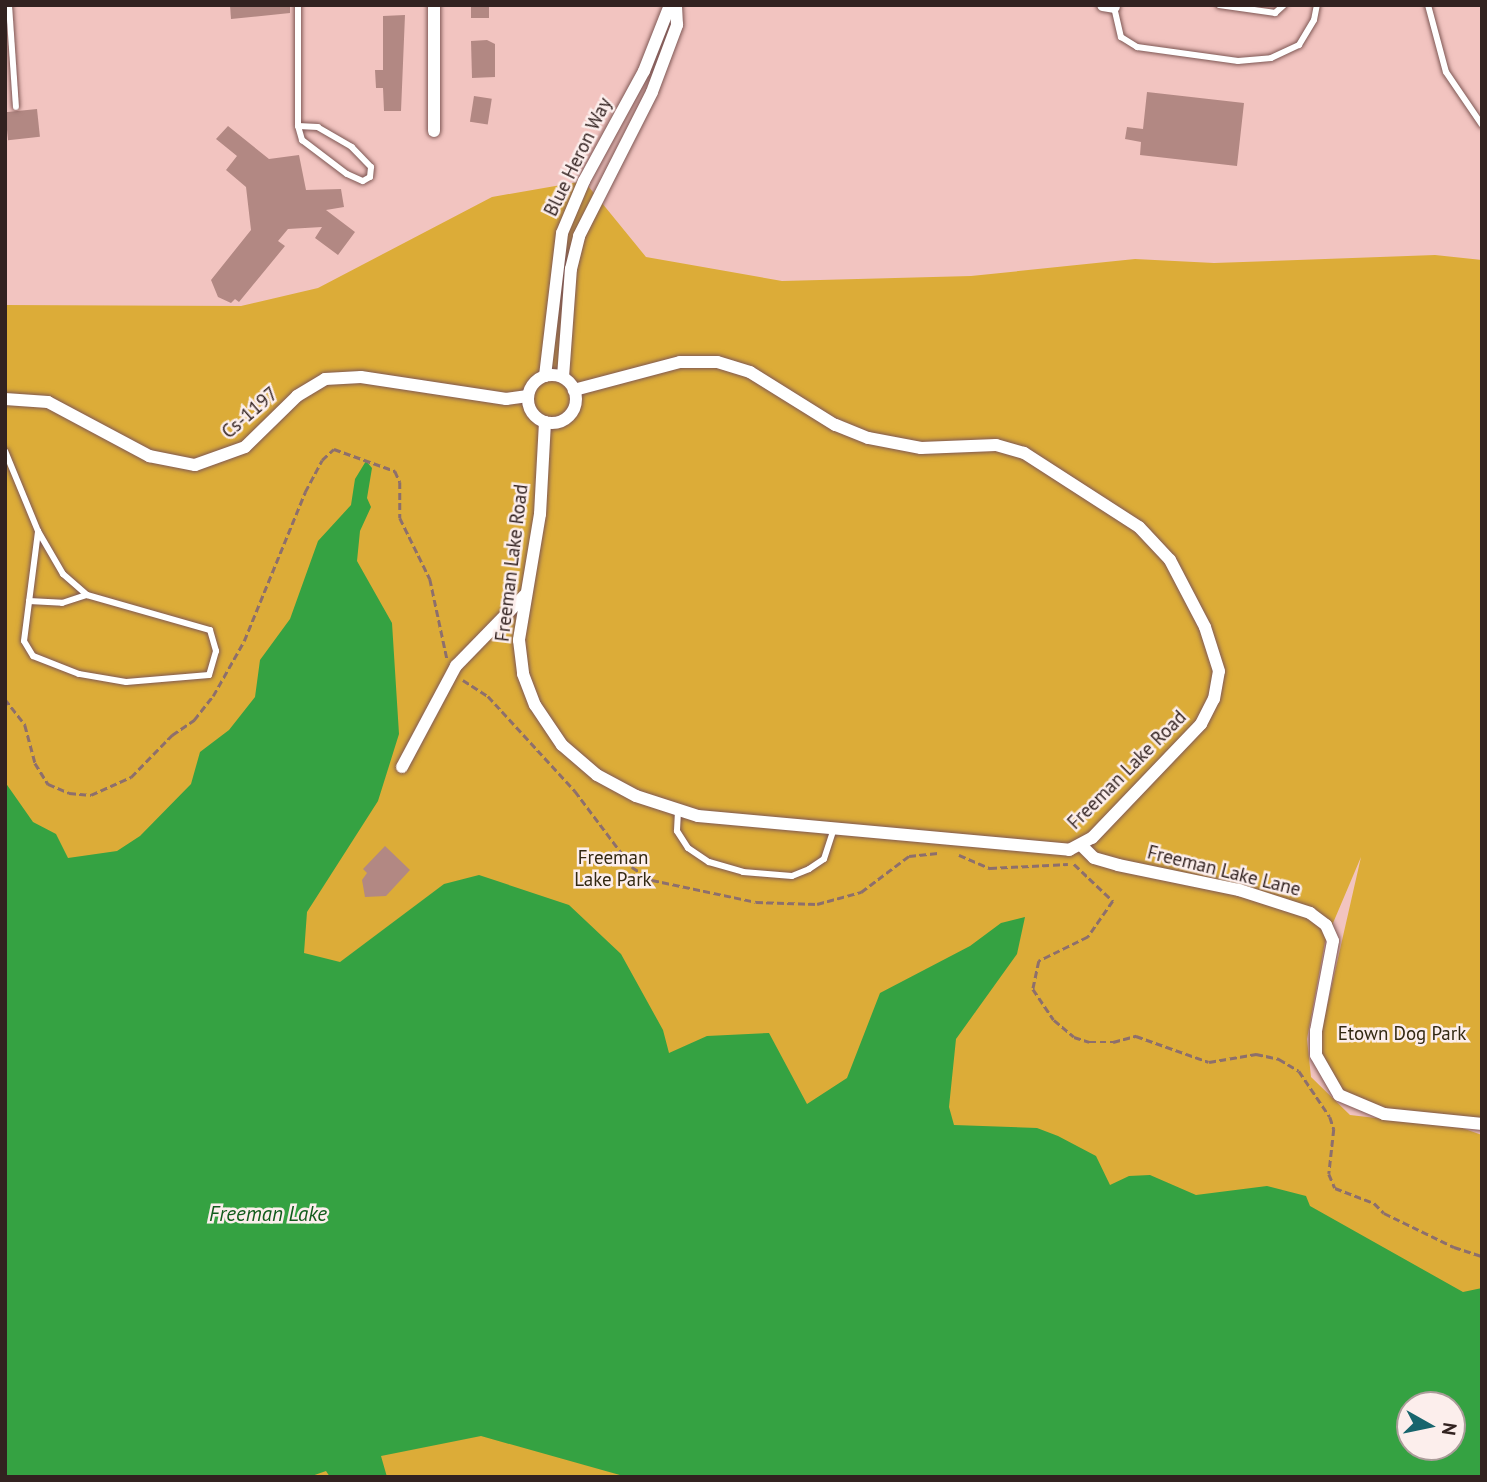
<!DOCTYPE html>
<html>
<head>
<meta charset="utf-8">
<style>
	body { margin:0 }
	#map { position:relative; width:1487px; height:1482px; overflow:hidden; background:#f2c4c0; font-family:"PT Sans",sans-serif }
	div>[style] { position:absolute }
	.green>* { inset:0; background:#dcac38 }
	.water>* { inset:0; background:#35a242 }
	.building>* { inset:0; background:#b28883; transform-origin:0 0 }
	.path>* { height:2.5px; margin-top:-1.25px; transform-origin:0; background:repeating-linear-gradient(90deg,#8d6f6c 0 7px,transparent 0 10.5px) }
	.roads { filter:drop-shadow(0 0 2px #7e5754) drop-shadow(0 0 2px #7e5754) }
	.lane>* { height:6px; margin:-3px; padding:0 3px; transform-origin:3px; border-radius:3px; background:#fff }
	.street>* { height:12px; margin:-6px; padding:0 6px; transform-origin:6px; border-radius:6px; background:#fff }
	.street>.ring { margin:-6px; padding:0; box-sizing:content-box; background:none; border:12px solid #fff; border-radius:50% }
	span { translate:-50% -50%; white-space:nowrap; text-align:center; line-height:1.15; -webkit-text-stroke:5px #fceeec; paint-order:stroke }
	.street-label { font-size:19px; color:#322220 }
	.park-label { font-size:19px; color:#332912 }
	.water-label { font-size:21px; color:#115b1c; font-style:italic }
	.frame { position:absolute; inset:0; border:7px solid #322220; pointer-events:none }
	.north { position:absolute; left:1396px; top:1391px; width:70px; height:70px; box-sizing:border-box; background:#fceeec; border:2px solid #ab9c9a; border-radius:50%; rotate:99deg; font-size:19px; font-weight:700; line-height:28px; text-align:center; color:#322220 }
	.north::after { content:''; display:block; margin:auto; width:24px; height:32px; background:#18656d; clip-path:polygon(50% 0,100% 100%,50% 72%,0 100%) }
</style>
</head>
<body>
<div id="map">
	<div class="green">
		<i style="clip-path:polygon(evenodd,584px 181px,646px 257px,782px 281px,971px 276px,1135px 259px,1214px 263px,1435px 255px,1482px 260px,1482px 1126px,1384px 1114px,1339px 1095px,1316px 1055px,1361px 857px,1325px 942px,1307px 1039px,1311px 1077px,1350px 1115px,1462px 1128px,1482px 1135px,1482px 1477px,5px 1477px,5px 305px,241px 306px,318px 288px,492px 197px,584px 181px,1410px 1405px,1452px 1405px,1452px 1447px,1410px 1447px,1410px 1405px)"></i>
	</div>
	<div class="water">
		<i style="clip-path:polygon(evenodd,366px 461px,372px 468px,367px 498px,371px 507px,360px 531px,357px 561px,392px 623px,399px 734px,378px 801px,307px 912px,304px 953px,340px 962px,444px 884px,479px 875px,569px 905px,621px 954px,663px 1030px,669px 1053px,707px 1036px,769px 1033px,807px 1104px,847px 1078px,880px 993px,970px 946px,1001px 923px,1025px 917px,1017px 954px,956px 1039px,949px 1107px,954px 1125px,1037px 1128px,1058px 1136px,1096px 1156px,1110px 1185px,1129px 1176px,1150px 1175px,1196px 1195px,1267px 1186px,1306px 1196px,1310px 1206px,1463px 1292px,1482px 1288px,1482px 1477px,627px 1477px,481px 1436px,381px 1456px,387px 1477px,330px 1477px,326px 1471px,309px 1477px,5px 1477px,5px 782px,33px 822px,56px 834px,68px 858px,117px 851px,140px 836px,191px 784px,200px 752px,229px 730px,255px 697px,260px 660px,290px 619px,318px 541px,351px 505px,355px 479px,366px 461px,1410px 1405px,1452px 1405px,1452px 1447px,1410px 1447px,1410px 1405px)"></i>
	</div>
	<div class="building">
		<i style="clip-path:polygon(230px 5px,290px 5px,290px 13px,231px 19px)"></i>
		<i style="left:471px;top:5px;width:18px;height:13px"></i>
		<i style="clip-path:polygon(405px 15px,401px 111px,384px 111px,383px 88px,376px 88px,375px 70px,383px 70px,383px 16px)"></i>
		<i style="clip-path:polygon(487px 40px,495px 44px,495px 77px,472px 78px,471px 41px)"></i>
		<i style="clip-path:polygon(1147px 92px,1244px 103px,1237px 166px,1140px 155px,1141px 142px,1125px 139px,1127px 127px,1143px 129px)"></i>
		<i style="left:474px;top:96px;width:18px;height:26px;rotate:9deg"></i>
		<i style="left:37px;top:109px;width:28px;height:32px;rotate:84deg"></i>
		<i style="clip-path:polygon(228px 126px,269px 159px,299px 155px,306px 190px,341px 189px,344px 207px,326px 210px,355px 232px,338px 255px,315px 238px,322px 227px,288px 229px,278px 241px,285px 246px,239px 302px,235px 299px,231px 303px,218px 297px,211px 280px,251px 230px,246px 187px,226px 170px,237px 156px,216px 139px)"></i>
		<i style="clip-path:polygon(385px 846px,410px 870px,386px 896px,365px 897px,362px 880px,367px 873px,363px 869px)"></i>
	</div>
	<div class="path">
		<i style="left:463px;top:680px;width:30px;rotate:33deg"></i>
		<i style="left:488px;top:696px;width:129px;rotate:47.5deg"></i>
		<i style="left:575px;top:791px;width:95px;rotate:53.1deg"></i>
		<i style="left:632px;top:867px;width:24px;rotate:33deg"></i>
		<i style="left:652px;top:880px;width:106px;rotate:11.9deg"></i>
		<i style="left:756px;top:902px;width:61px;rotate:1.9deg"></i>
		<i style="left:817px;top:904px;width:46px;rotate:-15.3deg"></i>
		<i style="left:861px;top:892px;width:60px;rotate:-36.9deg"></i>
		<i style="left:909px;top:856px;width:29px;rotate:-6deg"></i>
		<i style="left:5px;top:699px;width:33px;rotate:52deg"></i>
		<i style="left:25px;top:725px;width:39px;rotate:75deg"></i>
		<i style="left:35px;top:763px;width:25px;rotate:58deg"></i>
		<i style="left:48px;top:784px;width:23px;rotate:23deg"></i>
		<i style="left:69px;top:793px;width:22px;rotate:5deg"></i>
		<i style="left:91px;top:795px;width:44px;rotate:-24.2deg"></i>
		<i style="left:131px;top:777px;width:59px;rotate:-45.7deg"></i>
		<i style="left:172px;top:735px;width:27px;rotate:-34deg"></i>
		<i style="left:194px;top:720px;width:31px;rotate:-52deg"></i>
		<i style="left:213px;top:696px;width:63px;rotate:-60.6deg"></i>
		<i style="left:244px;top:641px;width:161px;rotate:-67.7deg"></i>
		<i style="left:305px;top:492px;width:36px;rotate:-62deg"></i>
		<i style="left:322px;top:460px;width:16px;rotate:-43deg"></i>
		<i style="left:334px;top:449px;width:65px;rotate:19.8deg"></i>
		<i style="left:395px;top:471px;width:12px;rotate:66deg"></i>
		<i style="left:400px;top:482px;width:36px;rotate:90deg"></i>
		<i style="left:400px;top:518px;width:68px;rotate:63.8deg"></i>
		<i style="left:430px;top:579px;width:81px;rotate:77.9deg"></i>
		<i style="left:959px;top:855px;width:34px;rotate:23deg"></i>
		<i style="left:990px;top:868px;width:78px;rotate:-2.9deg"></i>
		<i style="left:1074px;top:864px;width:54px;rotate:43.5deg"></i>
		<i style="left:1113px;top:901px;width:44px;rotate:124.8deg"></i>
		<i style="left:1088px;top:937px;width:55px;rotate:153.9deg"></i>
		<i style="left:1039px;top:961px;width:29px;rotate:102deg"></i>
		<i style="left:1033px;top:989px;width:37px;rotate:56deg"></i>
		<i style="left:1054px;top:1020px;width:26px;rotate:40deg"></i>
		<i style="left:1074px;top:1037px;width:16px;rotate:18deg"></i>
		<i style="left:1089px;top:1042px;width:24px"></i>
		<i style="left:1113px;top:1042px;width:24px;rotate:-15deg"></i>
		<i style="left:1136px;top:1036px;width:77px;rotate:19.6deg"></i>
		<i style="left:1209px;top:1062px;width:48px;rotate:-9.7deg"></i>
		<i style="left:1256px;top:1054px;width:24px;rotate:12deg"></i>
		<i style="left:1279px;top:1059px;width:23px;rotate:31deg"></i>
		<i style="left:1299px;top:1071px;width:55px;rotate:56deg"></i>
		<i style="left:1330px;top:1117px;width:13px;rotate:72deg"></i>
		<i style="left:1334px;top:1129px;width:45px;rotate:96.3deg"></i>
		<i style="left:1329px;top:1174px;width:15px;rotate:67deg"></i>
		<i style="left:1335px;top:1188px;width:42px;rotate:21deg"></i>
		<i style="left:1374px;top:1203px;width:14px;rotate:45deg"></i>
		<i style="left:1384px;top:1213px;width:78px;rotate:25.9deg"></i>
		<i style="left:1454px;top:1247px;width:29px;rotate:18deg"></i>
	</div>
	<div class="roads">
		<div class="lane">
			<i style="left:9px;top:5px;width:102px;rotate:86.1deg"></i>
			<i style="left:298px;top:5px;width:121px;rotate:90deg"></i>
			<i style="left:298px;top:126px;width:15px;rotate:74deg"></i>
			<i style="left:302px;top:140px;width:56px;rotate:37.1deg"></i>
			<i style="left:347px;top:174px;width:17px;rotate:24deg"></i>
			<i style="left:363px;top:181px;width:8px;rotate:-30deg"></i>
			<i style="left:370px;top:177px;width:10px;rotate:-84deg"></i>
			<i style="left:371px;top:167px;width:28px;rotate:-134deg"></i>
			<i style="left:352px;top:147px;width:39px;rotate:-150deg"></i>
			<i style="left:318px;top:127px;width:20px;rotate:-177deg"></i>
			<i style="left:1219px;top:5px;width:57px;rotate:8.1deg"></i>
			<i style="left:1275px;top:13px;width:12px;rotate:-42deg"></i>
			<i style="left:1428px;top:5px;width:69px;rotate:75deg"></i>
			<i style="left:1446px;top:72px;width:64px;rotate:55.8deg"></i>
			<i style="left:1114px;top:7px;width:31px;rotate:77deg"></i>
			<i style="left:1121px;top:37px;width:19px;rotate:32deg"></i>
			<i style="left:1137px;top:47px;width:102px;rotate:7.9deg"></i>
			<i style="left:1238px;top:61px;width:33px;rotate:-5deg"></i>
			<i style="left:1271px;top:58px;width:31px;rotate:-25deg"></i>
			<i style="left:1299px;top:45px;width:29px;rotate:-59deg"></i>
			<i style="left:1314px;top:20px;width:15px;rotate:-79deg"></i>
			<i style="left:5px;top:451px;width:87px;rotate:67.6deg"></i>
			<i style="left:38px;top:531px;width:50px;rotate:59.8deg"></i>
			<i style="left:63px;top:574px;width:32px;rotate:41deg"></i>
			<i style="left:87px;top:595px;width:128px;rotate:15.9deg"></i>
			<i style="left:210px;top:630px;width:22px;rotate:74deg"></i>
			<i style="left:216px;top:651px;width:25px;rotate:106deg"></i>
			<i style="left:209px;top:675px;width:83px;rotate:175.2deg"></i>
			<i style="left:126px;top:682px;width:48px;rotate:-170.3deg"></i>
			<i style="left:79px;top:674px;width:49px;rotate:-158.6deg"></i>
			<i style="left:33px;top:656px;width:17px;rotate:-121deg"></i>
			<i style="left:24px;top:641px;width:111px;rotate:-82.7deg"></i>
			<i style="left:29px;top:601px;width:33px;rotate:3deg"></i>
			<i style="left:62px;top:603px;width:26px;rotate:-18deg"></i>
			<i style="left:678px;top:811px;width:20px;rotate:93deg"></i>
			<i style="left:677px;top:831px;width:20px;rotate:57deg"></i>
			<i style="left:688px;top:848px;width:25px;rotate:34deg"></i>
			<i style="left:709px;top:862px;width:35px;rotate:16deg"></i>
			<i style="left:743px;top:872px;width:49px;rotate:4.7deg"></i>
			<i style="left:792px;top:876px;width:18px;rotate:-22deg"></i>
			<i style="left:809px;top:869px;width:18px;rotate:-34deg"></i>
			<i style="left:824px;top:859px;width:32px;rotate:-72deg"></i>
		</div>
		<div class="street">
			<i style="left:434px;top:5px;width:126px;rotate:90deg"></i>
			<i style="left:1103px;top:5px;width:11px;rotate:10deg"></i>
			<i class="ring" style="left:528px;top:375px;width:36px;height:36px"></i>
			<i style="left:545px;top:376px;width:144px;rotate:-83.2deg"></i>
			<i style="left:562px;top:233px;width:56px;rotate:-67.1deg"></i>
			<i style="left:584px;top:181px;width:125px;rotate:-61.4deg"></i>
			<i style="left:644px;top:71px;width:71px;rotate:-68.5deg"></i>
			<i style="left:563px;top:377px;width:108px;rotate:-85.8deg"></i>
			<i style="left:571px;top:269px;width:34px;rotate:-76deg"></i>
			<i style="left:579px;top:236px;width:161px;rotate:-63.1deg"></i>
			<i style="left:652px;top:92px;width:72px;rotate:-69.5deg"></i>
			<i style="left:677px;top:25px;width:20px;rotate:-93deg"></i>
			<i style="left:5px;top:399px;width:43px;rotate:4deg"></i>
			<i style="left:48px;top:402px;width:115px;rotate:28.1deg"></i>
			<i style="left:149px;top:456px;width:47px;rotate:11.1deg"></i>
			<i style="left:195px;top:465px;width:53px;rotate:-19.8deg"></i>
			<i style="left:245px;top:447px;width:73px;rotate:-44.4deg"></i>
			<i style="left:297px;top:396px;width:33px;rotate:-31deg"></i>
			<i style="left:325px;top:379px;width:36px;rotate:-3deg"></i>
			<i style="left:361px;top:377px;width:147px;rotate:8.6deg"></i>
			<i style="left:506px;top:399px;width:22px;rotate:-8deg"></i>
			<i style="left:545px;top:422px;width:92px;rotate:93.1deg"></i>
			<i style="left:540px;top:514px;width:128px;rotate:99.5deg"></i>
			<i style="left:519px;top:640px;width:34px;rotate:83deg"></i>
			<i style="left:523px;top:674px;width:33px;rotate:69deg"></i>
			<i style="left:535px;top:705px;width:48px;rotate:56deg"></i>
			<i style="left:562px;top:745px;width:46px;rotate:40.6deg"></i>
			<i style="left:597px;top:775px;width:44px;rotate:28.3deg"></i>
			<i style="left:636px;top:796px;width:65px;rotate:17.9deg"></i>
			<i style="left:698px;top:816px;width:373px;rotate:5.2deg"></i>
			<i style="left:1069px;top:850px;width:26px;rotate:-28deg"></i>
			<i style="left:1092px;top:838px;width:158px;rotate:-46.3deg"></i>
			<i style="left:1201px;top:724px;width:28px;rotate:-63deg"></i>
			<i style="left:1214px;top:699px;width:28px;rotate:-80deg"></i>
			<i style="left:1219px;top:671px;width:46px;rotate:-107.7deg"></i>
			<i style="left:1205px;top:627px;width:76px;rotate:-117.6deg"></i>
			<i style="left:1170px;top:560px;width:45px;rotate:-133.2deg"></i>
			<i style="left:1139px;top:527px;width:137px;rotate:-147.2deg"></i>
			<i style="left:1024px;top:453px;width:29px;rotate:-164deg"></i>
			<i style="left:996px;top:445px;width:75px;rotate:177.7deg"></i>
			<i style="left:921px;top:448px;width:54px;rotate:-169.3deg"></i>
			<i style="left:868px;top:438px;width:35px;rotate:-158deg"></i>
			<i style="left:835px;top:425px;width:100px;rotate:-148.1deg"></i>
			<i style="left:750px;top:372px;width:34px;rotate:-163deg"></i>
			<i style="left:717px;top:362px;width:37px;rotate:180deg"></i>
			<i style="left:680px;top:362px;width:110px;rotate:165.2deg"></i>
			<i style="left:402px;top:767px;width:115px;rotate:-61.9deg"></i>
			<i style="left:456px;top:666px;width:100px;rotate:-45.8deg"></i>
			<i style="left:1081px;top:845px;width:18px;rotate:45deg"></i>
			<i style="left:1094px;top:858px;width:25px;rotate:16deg"></i>
			<i style="left:1118px;top:865px;width:124px;rotate:11.7deg"></i>
			<i style="left:1239px;top:890px;width:75px;rotate:17.9deg"></i>
			<i style="left:1310px;top:913px;width:20px;rotate:37deg"></i>
			<i style="left:1326px;top:925px;width:17px;rotate:66deg"></i>
			<i style="left:1333px;top:941px;width:92px;rotate:100.7deg"></i>
			<i style="left:1316px;top:1031px;width:24px;rotate:90deg"></i>
			<i style="left:1316px;top:1055px;width:46px;rotate:60.1deg"></i>
			<i style="left:1339px;top:1095px;width:49px;rotate:22.9deg"></i>
			<i style="left:1384px;top:1114px;width:99px;rotate:5.8deg"></i>
		</div>
	</div>
	<div class="street-label">
		<span style="left:578px;top:157px;rotate:-64deg">Blue Heron Way</span>
		<span style="left:250px;top:413px;rotate:-41deg">Cs-1197</span>
		<span style="left:512px;top:563px;rotate:-83deg">Freeman Lake Road</span>
		<span style="left:1127px;top:770px;rotate:-45deg">Freeman Lake Road</span>
		<span style="left:1224px;top:871px;rotate:14deg">Freeman Lake Lane</span>
	</div>
	<div class="park-label">
		<span style="left:613px;top:869px">Freeman<br>Lake Park</span>
		<span style="left:1402px;top:1034px">Etown Dog Park</span>
	</div>
	<div class="water-label">
		<span style="left:268px;top:1214px">Freeman Lake</span>
	</div>
	<div class="frame"></div>
	<div class="north">N</div>
</div>
</body>
</html>
